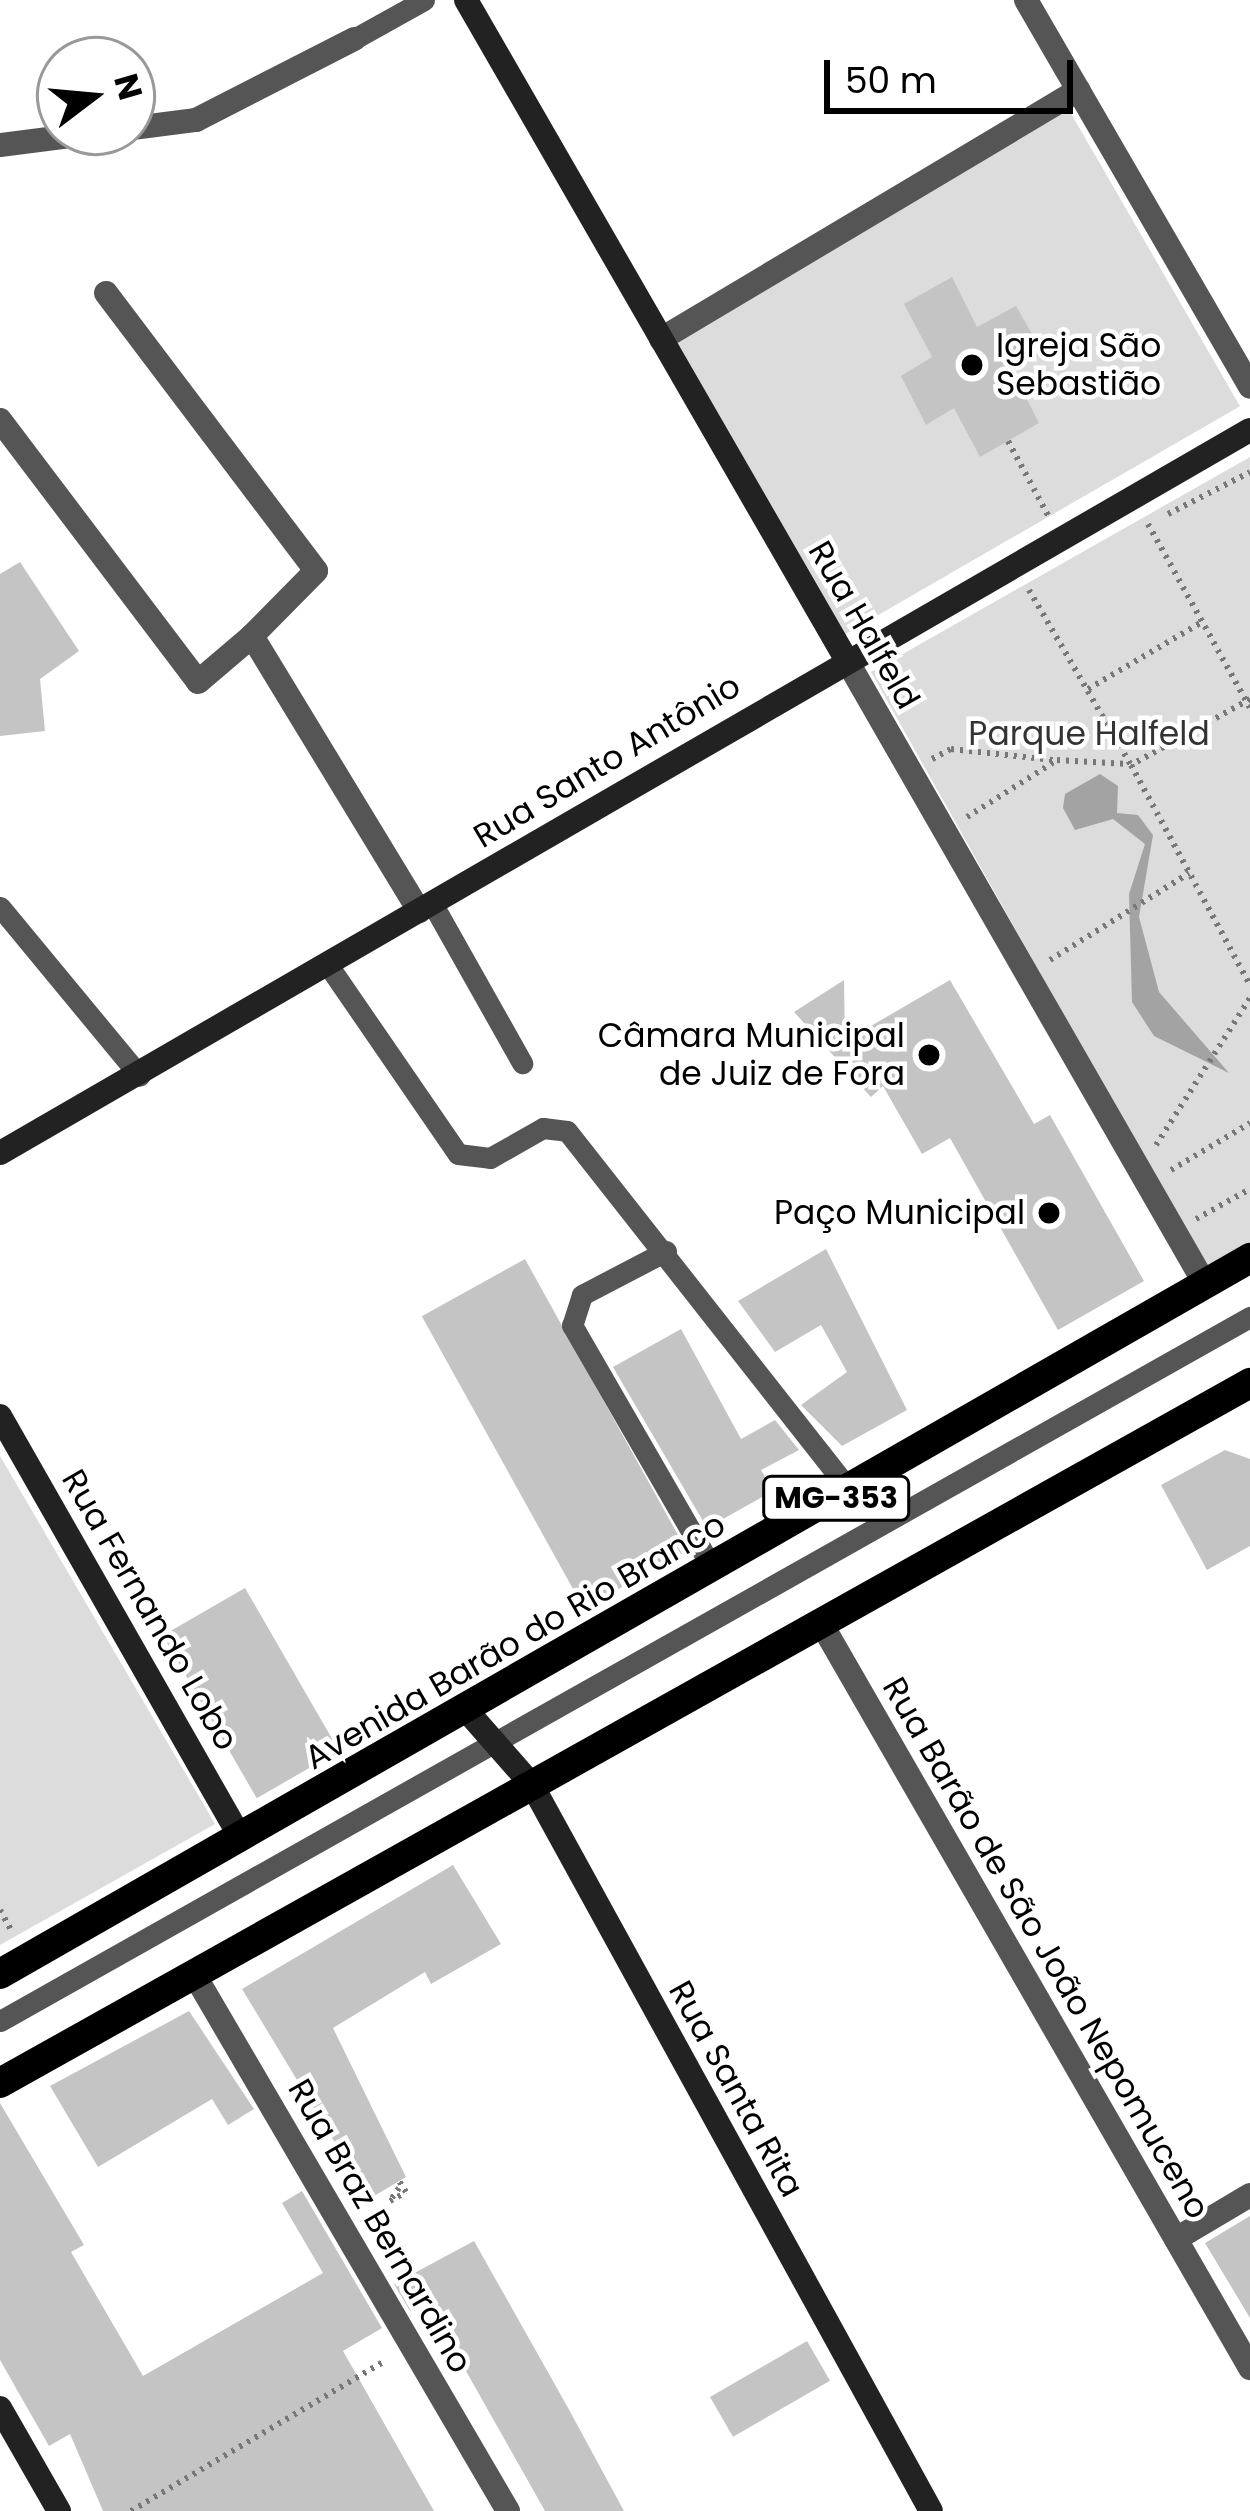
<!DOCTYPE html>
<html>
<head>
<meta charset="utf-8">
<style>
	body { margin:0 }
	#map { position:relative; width:1250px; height:2511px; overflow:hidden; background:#fff; font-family:Poppins,sans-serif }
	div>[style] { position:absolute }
	.green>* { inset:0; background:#dcdcdc; transform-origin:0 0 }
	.water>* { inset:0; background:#a3a3a3 }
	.building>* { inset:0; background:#c4c4c4; transform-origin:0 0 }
	.path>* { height:6px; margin-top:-3px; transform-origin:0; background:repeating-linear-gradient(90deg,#777 0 3px,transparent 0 9px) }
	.lane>* { height:21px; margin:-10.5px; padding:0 10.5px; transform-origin:10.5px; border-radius:10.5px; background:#555 }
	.street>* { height:24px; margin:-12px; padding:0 12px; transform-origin:12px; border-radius:12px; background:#555 }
	.secondary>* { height:24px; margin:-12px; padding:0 12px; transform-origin:12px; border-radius:12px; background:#222 }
	.primary>* { height:30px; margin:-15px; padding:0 15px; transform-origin:15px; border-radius:15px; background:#000 }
	.dots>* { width:33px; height:33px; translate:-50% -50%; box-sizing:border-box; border:6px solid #fff; border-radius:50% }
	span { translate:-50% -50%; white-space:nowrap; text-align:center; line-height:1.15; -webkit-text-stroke:9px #fff; paint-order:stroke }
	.shield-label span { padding:3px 9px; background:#fff; border:3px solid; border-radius:9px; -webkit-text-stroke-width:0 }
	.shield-label { font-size:30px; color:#000; font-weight:700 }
	.poi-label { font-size:33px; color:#000 }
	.left { translate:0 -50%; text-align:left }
	.right { translate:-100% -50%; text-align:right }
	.street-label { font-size:33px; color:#000 }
	.park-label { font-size:33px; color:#333 }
	.north { position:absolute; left:36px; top:36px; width:120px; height:120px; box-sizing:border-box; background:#fff; border:3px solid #999; border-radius:50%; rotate:74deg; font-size:33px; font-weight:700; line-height:48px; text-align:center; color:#000 }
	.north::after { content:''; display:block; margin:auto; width:42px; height:54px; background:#000; clip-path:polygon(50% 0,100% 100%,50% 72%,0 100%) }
	.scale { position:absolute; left:824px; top:60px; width:249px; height:54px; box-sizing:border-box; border:6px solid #000; border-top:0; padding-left:15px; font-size:36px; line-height:42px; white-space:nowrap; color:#000; -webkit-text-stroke:9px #fff; paint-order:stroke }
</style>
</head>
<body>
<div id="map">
	<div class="green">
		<i style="left:1069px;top:110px;width:342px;height:460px;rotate:60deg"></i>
		<i style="clip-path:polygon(1250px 457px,1250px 1246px,1207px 1270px,871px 672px)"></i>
		<i style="clip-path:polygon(0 1456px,215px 1824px,0 1945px)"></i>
	</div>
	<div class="water">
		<i style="clip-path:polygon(1100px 774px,1118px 786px,1117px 813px,1138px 815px,1153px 835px,1139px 917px,1159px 992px,1229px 1073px,1154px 1036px,1132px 1002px,1129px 894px,1145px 844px,1113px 819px,1075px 830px,1063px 808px,1065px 794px)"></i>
	</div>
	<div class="building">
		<i style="clip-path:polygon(952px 277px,977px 327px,1016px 306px,1043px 353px,1013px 372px,1039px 423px,980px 457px,954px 408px,926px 425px,901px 376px,932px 357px,904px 304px)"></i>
		<i style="clip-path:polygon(20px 562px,79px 651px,40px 679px,45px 731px,0 736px,0 574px)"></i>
		<i style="clip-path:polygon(844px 980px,845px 1041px,950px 980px,1034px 1124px,1050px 1115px,1144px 1281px,1058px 1330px,950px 1138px,922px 1154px,883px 1086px,871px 1097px,794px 1012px)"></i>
		<i style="clip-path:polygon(826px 1249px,907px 1410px,842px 1446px,801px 1405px,847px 1372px,821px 1325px,775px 1352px,738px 1301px)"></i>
		<i style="left:525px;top:1259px;width:334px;height:118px;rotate:61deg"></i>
		<i style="clip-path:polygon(681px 1329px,741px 1439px,775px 1420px,799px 1450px,761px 1470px,773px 1491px,707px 1528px,613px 1367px)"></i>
		<i style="clip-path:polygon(1225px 1450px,1250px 1459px,1250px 1546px,1207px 1570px,1161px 1485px)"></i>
		<i style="left:245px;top:1588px;width:188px;height:95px;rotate:60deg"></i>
		<i style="clip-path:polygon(453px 1865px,501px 1944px,431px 1984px,425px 1972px,333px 2028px,406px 2177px,369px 2199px,242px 1989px)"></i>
		<i style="clip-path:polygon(189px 2011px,254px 2109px,228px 2125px,212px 2099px,98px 2167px,50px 2086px)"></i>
		<i style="clip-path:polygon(0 2103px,84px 2245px,71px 2252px,143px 2376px,323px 2273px,282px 2203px,302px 2191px,382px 2328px,343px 2351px,434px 2511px,103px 2511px,70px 2434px,49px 2446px,0 2360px)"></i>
		<i style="clip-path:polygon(1250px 2216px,1250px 2318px,1205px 2243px)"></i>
		<i style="clip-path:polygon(474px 2241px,567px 2406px,624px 2511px,545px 2511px,427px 2302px,410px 2311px,394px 2284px)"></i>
		<i style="left:807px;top:2341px;width:46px;height:112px;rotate:60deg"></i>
	</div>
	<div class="path">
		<i style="left:1008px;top:441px;width:86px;rotate:61.7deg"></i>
		<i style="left:1168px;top:514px;width:92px;rotate:-27.1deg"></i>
		<i style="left:1148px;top:524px;width:210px;rotate:61deg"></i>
		<i style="left:1029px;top:590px;width:203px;rotate:59.8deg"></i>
		<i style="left:1088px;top:689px;width:132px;rotate:-30.4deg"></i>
		<i style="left:1250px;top:699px;width:136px;rotate:151deg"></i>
		<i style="left:1131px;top:765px;width:250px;rotate:61.6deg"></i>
		<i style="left:932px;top:759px;width:21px;rotate:-28deg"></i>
		<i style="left:951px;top:749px;width:103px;rotate:6.2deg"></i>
		<i style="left:967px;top:817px;width:107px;rotate:-32.3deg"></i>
		<i style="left:1057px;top:760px;width:71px;rotate:3.2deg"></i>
		<i style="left:1050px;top:960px;width:164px;rotate:-32deg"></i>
		<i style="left:1156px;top:1145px;width:174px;rotate:-57.4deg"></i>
		<i style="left:1171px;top:1170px;width:92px;rotate:-30.7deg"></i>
		<i style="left:1196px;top:1219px;width:62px;rotate:-29.1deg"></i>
		<i style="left:0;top:1910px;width:26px;rotate:61deg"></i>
		<i style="left:399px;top:2188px;width:16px;rotate:125deg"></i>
		<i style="left:390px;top:2201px;width:18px;rotate:-29deg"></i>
		<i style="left:406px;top:2192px;width:13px;rotate:-122deg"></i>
		<i style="left:131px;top:2511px;width:296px;rotate:-30.6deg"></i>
	</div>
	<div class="lane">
		<i style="left:354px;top:39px;width:80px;rotate:-29.1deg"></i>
		<i style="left:432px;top:903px;width:184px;rotate:60.6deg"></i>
		<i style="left:0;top:907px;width:219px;rotate:50.4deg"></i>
		<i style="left:328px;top:965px;width:229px;rotate:55.5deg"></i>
		<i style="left:458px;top:1154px;width:32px;rotate:7deg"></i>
		<i style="left:490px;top:1158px;width:61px;rotate:-29.5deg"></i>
		<i style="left:543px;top:1128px;width:24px;rotate:7deg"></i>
		<i style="left:567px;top:1131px;width:457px;rotate:51.8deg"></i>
		<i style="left:666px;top:1251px;width:95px;rotate:152.4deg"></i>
		<i style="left:582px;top:1295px;width:32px;rotate:108deg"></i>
		<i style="left:572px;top:1325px;width:282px;rotate:60deg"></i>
		<i style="left:0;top:2021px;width:1435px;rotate:-29.39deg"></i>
	</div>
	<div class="street">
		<i style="left:1026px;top:0;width:447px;rotate:59.9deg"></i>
		<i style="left:0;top:145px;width:198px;rotate:-7.3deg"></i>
		<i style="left:196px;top:120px;width:178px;rotate:-27.1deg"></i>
		<i style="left:106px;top:293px;width:348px;rotate:52.9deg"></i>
		<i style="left:316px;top:571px;width:91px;rotate:134.6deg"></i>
		<i style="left:661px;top:339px;width:486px;rotate:-30.8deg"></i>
		<i style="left:0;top:420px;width:328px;rotate:52.9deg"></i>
		<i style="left:198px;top:682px;width:71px;rotate:-40.4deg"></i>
		<i style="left:252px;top:636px;width:322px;rotate:58.7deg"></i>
		<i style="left:846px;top:659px;width:721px;rotate:60.13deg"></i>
		<i style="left:821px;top:1623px;width:860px;rotate:60.06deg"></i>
		<i style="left:194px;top:1974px;width:622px;rotate:59.68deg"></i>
		<i style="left:1176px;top:2239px;width:86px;rotate:-30.7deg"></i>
	</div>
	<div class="secondary">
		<i style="left:466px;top:0;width:761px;rotate:60.03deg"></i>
		<i style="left:0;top:1153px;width:1444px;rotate:-30.05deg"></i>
		<i style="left:0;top:1416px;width:486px;rotate:60.3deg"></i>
		<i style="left:467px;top:1711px;width:98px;rotate:48.7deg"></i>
		<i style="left:532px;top:1785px;width:828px;rotate:61.21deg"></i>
		<i style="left:0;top:2408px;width:119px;rotate:60.2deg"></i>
	</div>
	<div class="primary">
		<i style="left:0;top:1974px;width:1441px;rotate:-29.8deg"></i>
		<i style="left:0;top:2083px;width:1433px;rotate:-29.25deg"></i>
	</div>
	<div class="dots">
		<i style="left:972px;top:365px;background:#000"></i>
		<i style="left:929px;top:1055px;background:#000"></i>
		<i style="left:1049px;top:1213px;background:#000"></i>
	</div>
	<div class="shield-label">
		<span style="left:836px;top:1498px">MG-353</span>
	</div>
	<div class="poi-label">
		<span class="left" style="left:996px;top:365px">Igreja São<br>Sebastião</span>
		<span class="right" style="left:905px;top:1055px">Câmara Municipal<br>de Juiz de Fora</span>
		<span class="right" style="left:1025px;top:1213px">Paço Municipal</span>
	</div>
	<div class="street-label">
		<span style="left:864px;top:625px;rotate:60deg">Rua Halfeld</span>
		<span style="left:607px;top:761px;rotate:-31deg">Rua Santo Antônio</span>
		<span style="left:150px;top:1610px;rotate:60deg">Rua Fernando Lobo</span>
		<span style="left:515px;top:1641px;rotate:-30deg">Avenida Barão do Rio Branco</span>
		<span style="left:1046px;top:1948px;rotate:60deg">Rua Barão de São João Nepomuceno</span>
		<span style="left:736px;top:2089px;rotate:61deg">Rua Santa Rita</span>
		<span style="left:380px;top:2226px;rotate:60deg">Rua Braz Bernardino</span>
	</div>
	<div class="park-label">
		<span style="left:1089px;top:734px">Parque Halfeld</span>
	</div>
	<div class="north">N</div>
	<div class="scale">50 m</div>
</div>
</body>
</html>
